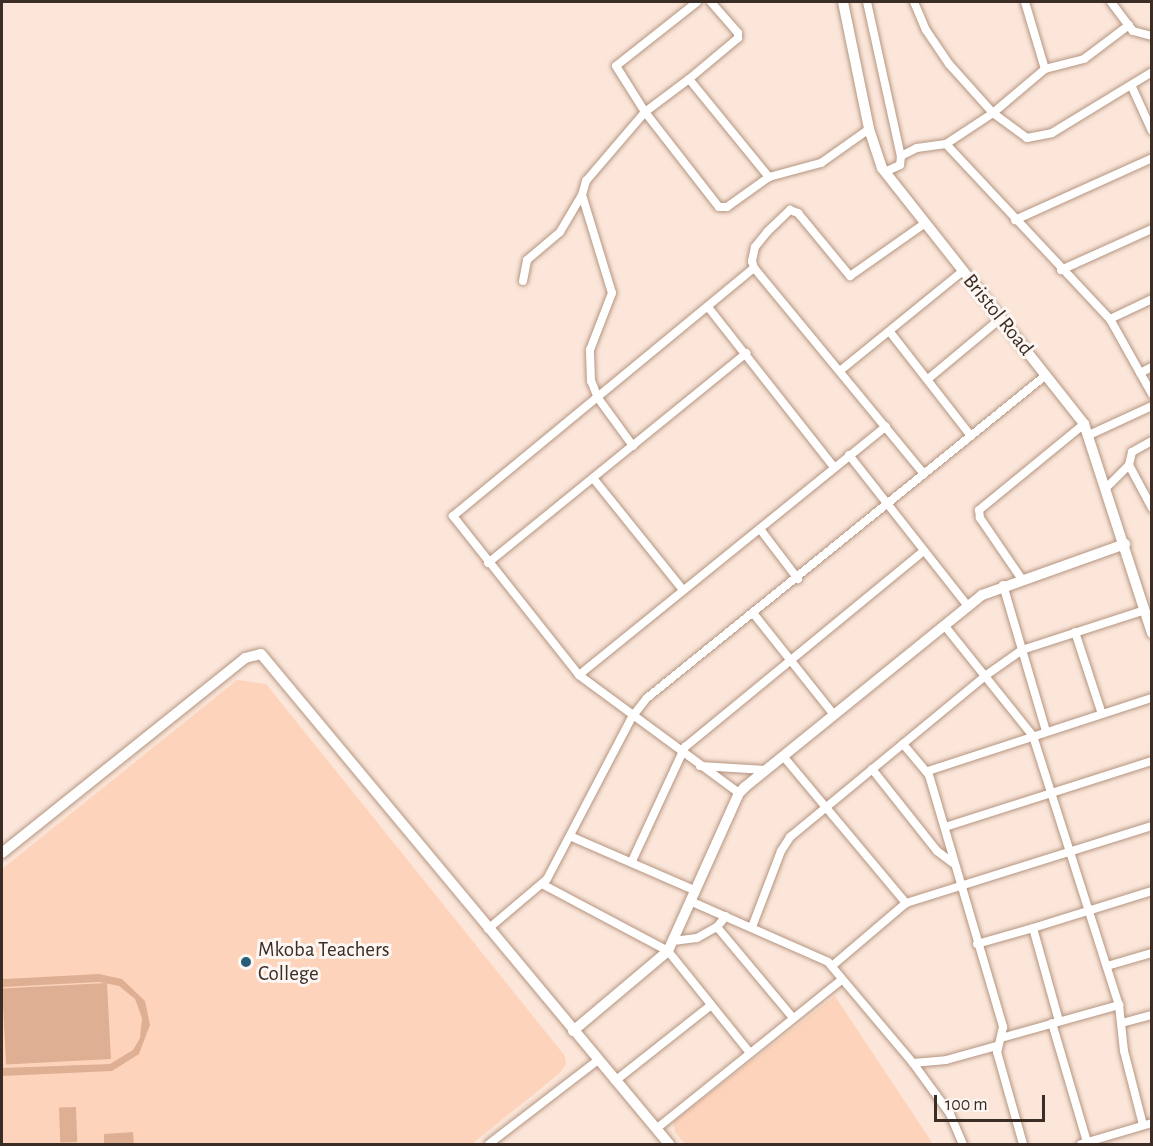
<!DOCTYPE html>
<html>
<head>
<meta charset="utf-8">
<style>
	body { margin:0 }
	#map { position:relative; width:1153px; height:1146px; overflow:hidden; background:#fbe6d9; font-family:"Alegreya Sans",sans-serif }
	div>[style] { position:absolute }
	.built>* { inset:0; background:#fdd4bb }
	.green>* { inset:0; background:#deaf93; transform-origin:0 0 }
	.roads { filter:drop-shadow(0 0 2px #b59581) drop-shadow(0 0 2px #b59581) }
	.minor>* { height:8px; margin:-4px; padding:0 4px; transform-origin:4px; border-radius:4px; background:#fff }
	.tertiary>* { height:10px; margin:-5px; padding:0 5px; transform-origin:5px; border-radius:5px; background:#fff }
	.dots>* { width:16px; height:16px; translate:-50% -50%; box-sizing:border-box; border:3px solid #fdf6f2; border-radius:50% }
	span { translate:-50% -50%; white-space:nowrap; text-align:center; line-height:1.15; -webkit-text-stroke:6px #fdf6f2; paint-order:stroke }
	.street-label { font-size:21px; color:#3a2d25 }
	.poi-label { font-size:21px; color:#3a2d25 }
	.left { translate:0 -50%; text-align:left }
	.frame { position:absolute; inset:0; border:3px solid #3a2d25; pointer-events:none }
	.scale { position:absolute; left:934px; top:1095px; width:111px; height:27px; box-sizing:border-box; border:3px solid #3a2d25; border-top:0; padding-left:8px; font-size:18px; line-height:21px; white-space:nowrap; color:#3a2d25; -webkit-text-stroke:4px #fdf6f2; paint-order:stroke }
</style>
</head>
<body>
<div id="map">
	<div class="built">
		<i style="clip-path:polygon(237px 680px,266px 684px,565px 1056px,566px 1064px,560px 1073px,472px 1144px,2px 1144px,2px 869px)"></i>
		<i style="clip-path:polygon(835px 996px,933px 1144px,685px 1144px,675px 1132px,673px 1122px)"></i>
	</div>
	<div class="green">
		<i style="clip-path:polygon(99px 974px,122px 979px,145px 1001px,150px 1025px,139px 1054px,112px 1071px,2px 1076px,2px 1068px,110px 1064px,133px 1050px,140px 1038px,142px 1018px,135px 999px,119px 986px,99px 982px,2px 987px,2px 979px,5px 979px)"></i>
		<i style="left:107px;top:983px;width:76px;height:105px;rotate:87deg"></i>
		<i style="left:76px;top:1107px;width:35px;height:17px;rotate:88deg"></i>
		<i style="clip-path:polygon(133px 1132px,134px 1144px,104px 1144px,104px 1134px)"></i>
	</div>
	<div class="roads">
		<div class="minor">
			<i style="left:697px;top:2px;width:103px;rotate:141.7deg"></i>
			<i style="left:616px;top:66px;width:54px;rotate:57.8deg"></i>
			<i style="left:645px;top:112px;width:120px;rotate:52.1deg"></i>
			<i style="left:719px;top:207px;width:8px"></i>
			<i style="left:727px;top:207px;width:52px;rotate:-35.5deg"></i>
			<i style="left:769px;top:177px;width:54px;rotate:-15.1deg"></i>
			<i style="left:821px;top:163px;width:59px;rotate:-35.3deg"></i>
			<i style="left:867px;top:2px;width:158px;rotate:77.6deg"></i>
			<i style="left:901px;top:156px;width:9px;rotate:96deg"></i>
			<i style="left:900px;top:165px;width:17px;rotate:155deg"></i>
			<i style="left:914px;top:2px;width:30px;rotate:67deg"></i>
			<i style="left:926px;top:30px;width:41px;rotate:55.9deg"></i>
			<i style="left:949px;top:64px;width:66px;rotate:48.1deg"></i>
			<i style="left:993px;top:113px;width:42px;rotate:36.3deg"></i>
			<i style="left:1027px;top:138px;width:25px;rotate:-11deg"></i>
			<i style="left:1052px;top:133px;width:117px;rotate:-31.4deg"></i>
			<i style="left:1025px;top:2px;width:70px;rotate:73.4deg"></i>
			<i style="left:1111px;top:2px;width:36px;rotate:53deg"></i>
			<i style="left:1133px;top:31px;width:20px;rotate:15deg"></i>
			<i style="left:1129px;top:25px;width:56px;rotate:142.9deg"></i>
			<i style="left:1084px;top:59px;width:40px;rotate:165.6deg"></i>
			<i style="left:1045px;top:69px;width:68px;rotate:139.8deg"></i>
			<i style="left:993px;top:113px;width:56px;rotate:146.6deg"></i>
			<i style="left:946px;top:144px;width:240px;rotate:46.9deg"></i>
			<i style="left:1110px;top:319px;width:86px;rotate:60.8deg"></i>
			<i style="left:689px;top:79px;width:64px;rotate:-39.9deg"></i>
			<i style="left:738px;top:38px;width:5px;rotate:-90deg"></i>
			<i style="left:738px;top:33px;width:41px;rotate:-131.1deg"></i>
			<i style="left:1132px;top:87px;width:48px;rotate:65.6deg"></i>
			<i style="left:901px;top:156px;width:18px;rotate:-27deg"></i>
			<i style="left:917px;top:148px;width:29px;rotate:-8deg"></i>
			<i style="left:1015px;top:220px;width:150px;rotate:-24.3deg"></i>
			<i style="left:1061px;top:270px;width:100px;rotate:-24.3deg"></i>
			<i style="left:523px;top:281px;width:21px;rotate:-79deg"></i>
			<i style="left:527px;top:260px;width:43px;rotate:-40.3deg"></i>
			<i style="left:560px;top:232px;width:43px;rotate:-59.3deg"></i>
			<i style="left:708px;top:307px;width:204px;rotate:51.8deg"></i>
			<i style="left:1110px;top:319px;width:47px;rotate:-25.5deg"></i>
			<i style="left:890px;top:332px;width:132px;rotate:52.1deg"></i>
			<i style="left:841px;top:370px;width:157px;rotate:-39.1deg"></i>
			<i style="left:1140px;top:373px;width:13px;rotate:-27deg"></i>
			<i style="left:928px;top:379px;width:94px;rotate:-39.8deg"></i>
			<i style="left:1089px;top:435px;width:69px;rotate:-24.7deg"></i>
			<i style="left:633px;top:446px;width:59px;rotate:-126.1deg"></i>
			<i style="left:598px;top:398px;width:18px;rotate:-112deg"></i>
			<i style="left:591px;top:381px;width:31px;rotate:-92deg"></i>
			<i style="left:590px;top:350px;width:61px;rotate:-68.9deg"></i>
			<i style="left:612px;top:293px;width:102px;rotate:-107deg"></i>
			<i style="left:582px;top:195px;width:15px;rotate:-74deg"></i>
			<i style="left:586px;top:181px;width:91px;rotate:-49.5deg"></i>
			<i style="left:645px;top:112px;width:55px;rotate:-36.9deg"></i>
			<i style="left:689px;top:79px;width:127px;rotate:50.8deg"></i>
			<i style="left:849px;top:455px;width:191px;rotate:51.8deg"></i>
			<i style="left:1129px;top:465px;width:49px;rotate:61.9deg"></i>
			<i style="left:924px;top:474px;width:267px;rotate:-129.5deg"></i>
			<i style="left:754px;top:268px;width:7px;rotate:-106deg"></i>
			<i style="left:752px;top:261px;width:14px;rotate:-78deg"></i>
			<i style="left:755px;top:247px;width:19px;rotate:-51deg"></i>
			<i style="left:767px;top:232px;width:32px;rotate:-44deg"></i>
			<i style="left:790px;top:210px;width:9px;rotate:21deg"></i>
			<i style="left:798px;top:213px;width:82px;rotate:50.5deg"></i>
			<i style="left:850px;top:276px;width:90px;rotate:-35.1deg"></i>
			<i style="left:593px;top:478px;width:144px;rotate:51.2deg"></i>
			<i style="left:1107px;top:487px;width:31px;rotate:-45deg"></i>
			<i style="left:1129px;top:465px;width:13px;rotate:-77deg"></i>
			<i style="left:1132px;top:452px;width:23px;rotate:-29deg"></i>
			<i style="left:760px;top:529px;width:63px;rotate:52.8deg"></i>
			<i style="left:488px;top:563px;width:333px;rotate:-39.1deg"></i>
			<i style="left:1021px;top:578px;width:73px;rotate:-124.3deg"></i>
			<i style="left:980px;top:518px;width:8px;rotate:-97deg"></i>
			<i style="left:979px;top:510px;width:136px;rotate:-39.3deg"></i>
			<i style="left:1003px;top:585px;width:152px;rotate:73.6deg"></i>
			<i style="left:753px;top:613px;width:130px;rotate:51.5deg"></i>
			<i style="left:944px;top:625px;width:142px;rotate:51.3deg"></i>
			<i style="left:1033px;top:736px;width:282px;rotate:72.3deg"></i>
			<i style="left:1119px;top:1005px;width:46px;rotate:83.8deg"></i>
			<i style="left:1124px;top:1051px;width:76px;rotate:75.6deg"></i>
			<i style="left:1075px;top:632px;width:86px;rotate:71.8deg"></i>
			<i style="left:579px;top:675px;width:395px;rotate:-39deg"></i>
			<i style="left:903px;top:744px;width:40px;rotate:50deg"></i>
			<i style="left:929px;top:775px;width:263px;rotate:73.6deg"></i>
			<i style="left:1003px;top:1027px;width:26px;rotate:103deg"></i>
			<i style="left:997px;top:1052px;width:96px;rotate:74.2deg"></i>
			<i style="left:783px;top:756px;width:192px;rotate:50.1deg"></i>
			<i style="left:700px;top:766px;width:66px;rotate:3.5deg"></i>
			<i style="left:872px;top:769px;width:105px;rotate:51.6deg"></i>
			<i style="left:937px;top:851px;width:20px;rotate:37deg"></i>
			<i style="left:928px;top:771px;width:236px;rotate:-18.1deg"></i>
			<i style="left:739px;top:793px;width:199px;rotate:-143.6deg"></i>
			<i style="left:579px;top:675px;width:203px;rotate:-128.4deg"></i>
			<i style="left:453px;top:516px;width:390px;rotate:-39.5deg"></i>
			<i style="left:945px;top:827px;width:217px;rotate:-17.7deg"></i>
			<i style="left:572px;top:837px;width:133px;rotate:23.5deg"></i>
			<i style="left:632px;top:861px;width:126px;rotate:-65.1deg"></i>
			<i style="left:685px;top:747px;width:309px;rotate:-39.4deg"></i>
			<i style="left:542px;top:884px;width:143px;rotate:28deg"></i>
			<i style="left:668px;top:951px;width:131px;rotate:51.2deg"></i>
			<i style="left:690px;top:901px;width:151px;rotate:23.8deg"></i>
			<i style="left:828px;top:962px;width:132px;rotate:49.9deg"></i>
			<i style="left:913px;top:1063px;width:63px;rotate:54deg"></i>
			<i style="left:950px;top:1114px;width:33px;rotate:67deg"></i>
			<i style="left:717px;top:927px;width:119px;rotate:50.1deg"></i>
			<i style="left:752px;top:927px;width:81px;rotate:-69.1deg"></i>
			<i style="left:781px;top:851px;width:17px;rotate:-57deg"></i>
			<i style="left:790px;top:837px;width:253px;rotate:-39.5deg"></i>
			<i style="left:985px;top:676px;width:45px;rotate:-35.1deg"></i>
			<i style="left:1022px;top:650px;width:129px;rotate:-18deg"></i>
			<i style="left:1033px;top:928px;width:125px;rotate:-17.3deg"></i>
			<i style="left:488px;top:929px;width:77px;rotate:-40.3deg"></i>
			<i style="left:547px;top:879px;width:183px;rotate:-62.3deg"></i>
			<i style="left:632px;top:717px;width:24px;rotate:-52deg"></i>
			<i style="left:647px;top:698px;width:513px;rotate:-38.99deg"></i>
			<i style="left:673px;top:941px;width:24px;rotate:-7deg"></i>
			<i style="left:697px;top:938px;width:23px;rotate:-29deg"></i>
			<i style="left:717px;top:927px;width:14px;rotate:-51deg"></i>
			<i style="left:977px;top:944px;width:58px;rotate:-15.9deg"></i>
			<i style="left:1033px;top:928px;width:97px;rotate:74.4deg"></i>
			<i style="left:832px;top:966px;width:97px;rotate:-40.4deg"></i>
			<i style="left:906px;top:903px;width:258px;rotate:-17.4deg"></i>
			<i style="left:1107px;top:966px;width:47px;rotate:-16.1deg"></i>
			<i style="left:1052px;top:1023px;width:124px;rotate:73.6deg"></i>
			<i style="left:1122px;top:1023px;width:31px;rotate:-15deg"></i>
			<i style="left:1001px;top:1038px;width:123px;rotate:-15.6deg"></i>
			<i style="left:913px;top:1063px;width:33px;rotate:-5deg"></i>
			<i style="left:946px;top:1060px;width:53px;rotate:-15.4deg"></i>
			<i style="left:615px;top:1081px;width:121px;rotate:-38.3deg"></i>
			<i style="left:656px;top:1129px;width:238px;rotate:-38.8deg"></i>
			<i style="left:489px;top:1144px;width:138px;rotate:-37.6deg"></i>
			<i style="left:1081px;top:1144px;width:74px;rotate:-16.5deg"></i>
		</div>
		<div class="tertiary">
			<i style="left:843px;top:2px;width:130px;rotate:78.4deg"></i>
			<i style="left:869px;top:129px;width:41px;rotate:71.6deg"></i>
			<i style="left:882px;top:168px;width:326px;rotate:51.7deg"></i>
			<i style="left:1084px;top:424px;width:220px;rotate:72deg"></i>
			<i style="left:2px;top:853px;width:312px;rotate:-38.7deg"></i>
			<i style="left:245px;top:658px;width:16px;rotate:-14deg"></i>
			<i style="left:261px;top:654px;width:638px;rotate:50.22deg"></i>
			<i style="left:573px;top:1031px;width:124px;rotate:-40.1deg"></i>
			<i style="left:668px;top:951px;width:173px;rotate:-65.8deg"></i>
			<i style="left:739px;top:793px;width:8px;rotate:-45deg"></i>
			<i style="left:745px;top:787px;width:305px;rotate:-39deg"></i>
			<i style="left:982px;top:595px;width:152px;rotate:-19.6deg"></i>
		</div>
	</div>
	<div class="dots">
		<i style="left:246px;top:962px;background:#265d78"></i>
	</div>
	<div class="street-label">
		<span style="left:998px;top:315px;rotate:51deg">Bristol Road</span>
	</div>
	<div class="poi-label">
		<span class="left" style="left:258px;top:962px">Mkoba Teachers<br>College</span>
	</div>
	<div class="frame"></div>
	<div class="scale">100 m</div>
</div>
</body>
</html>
